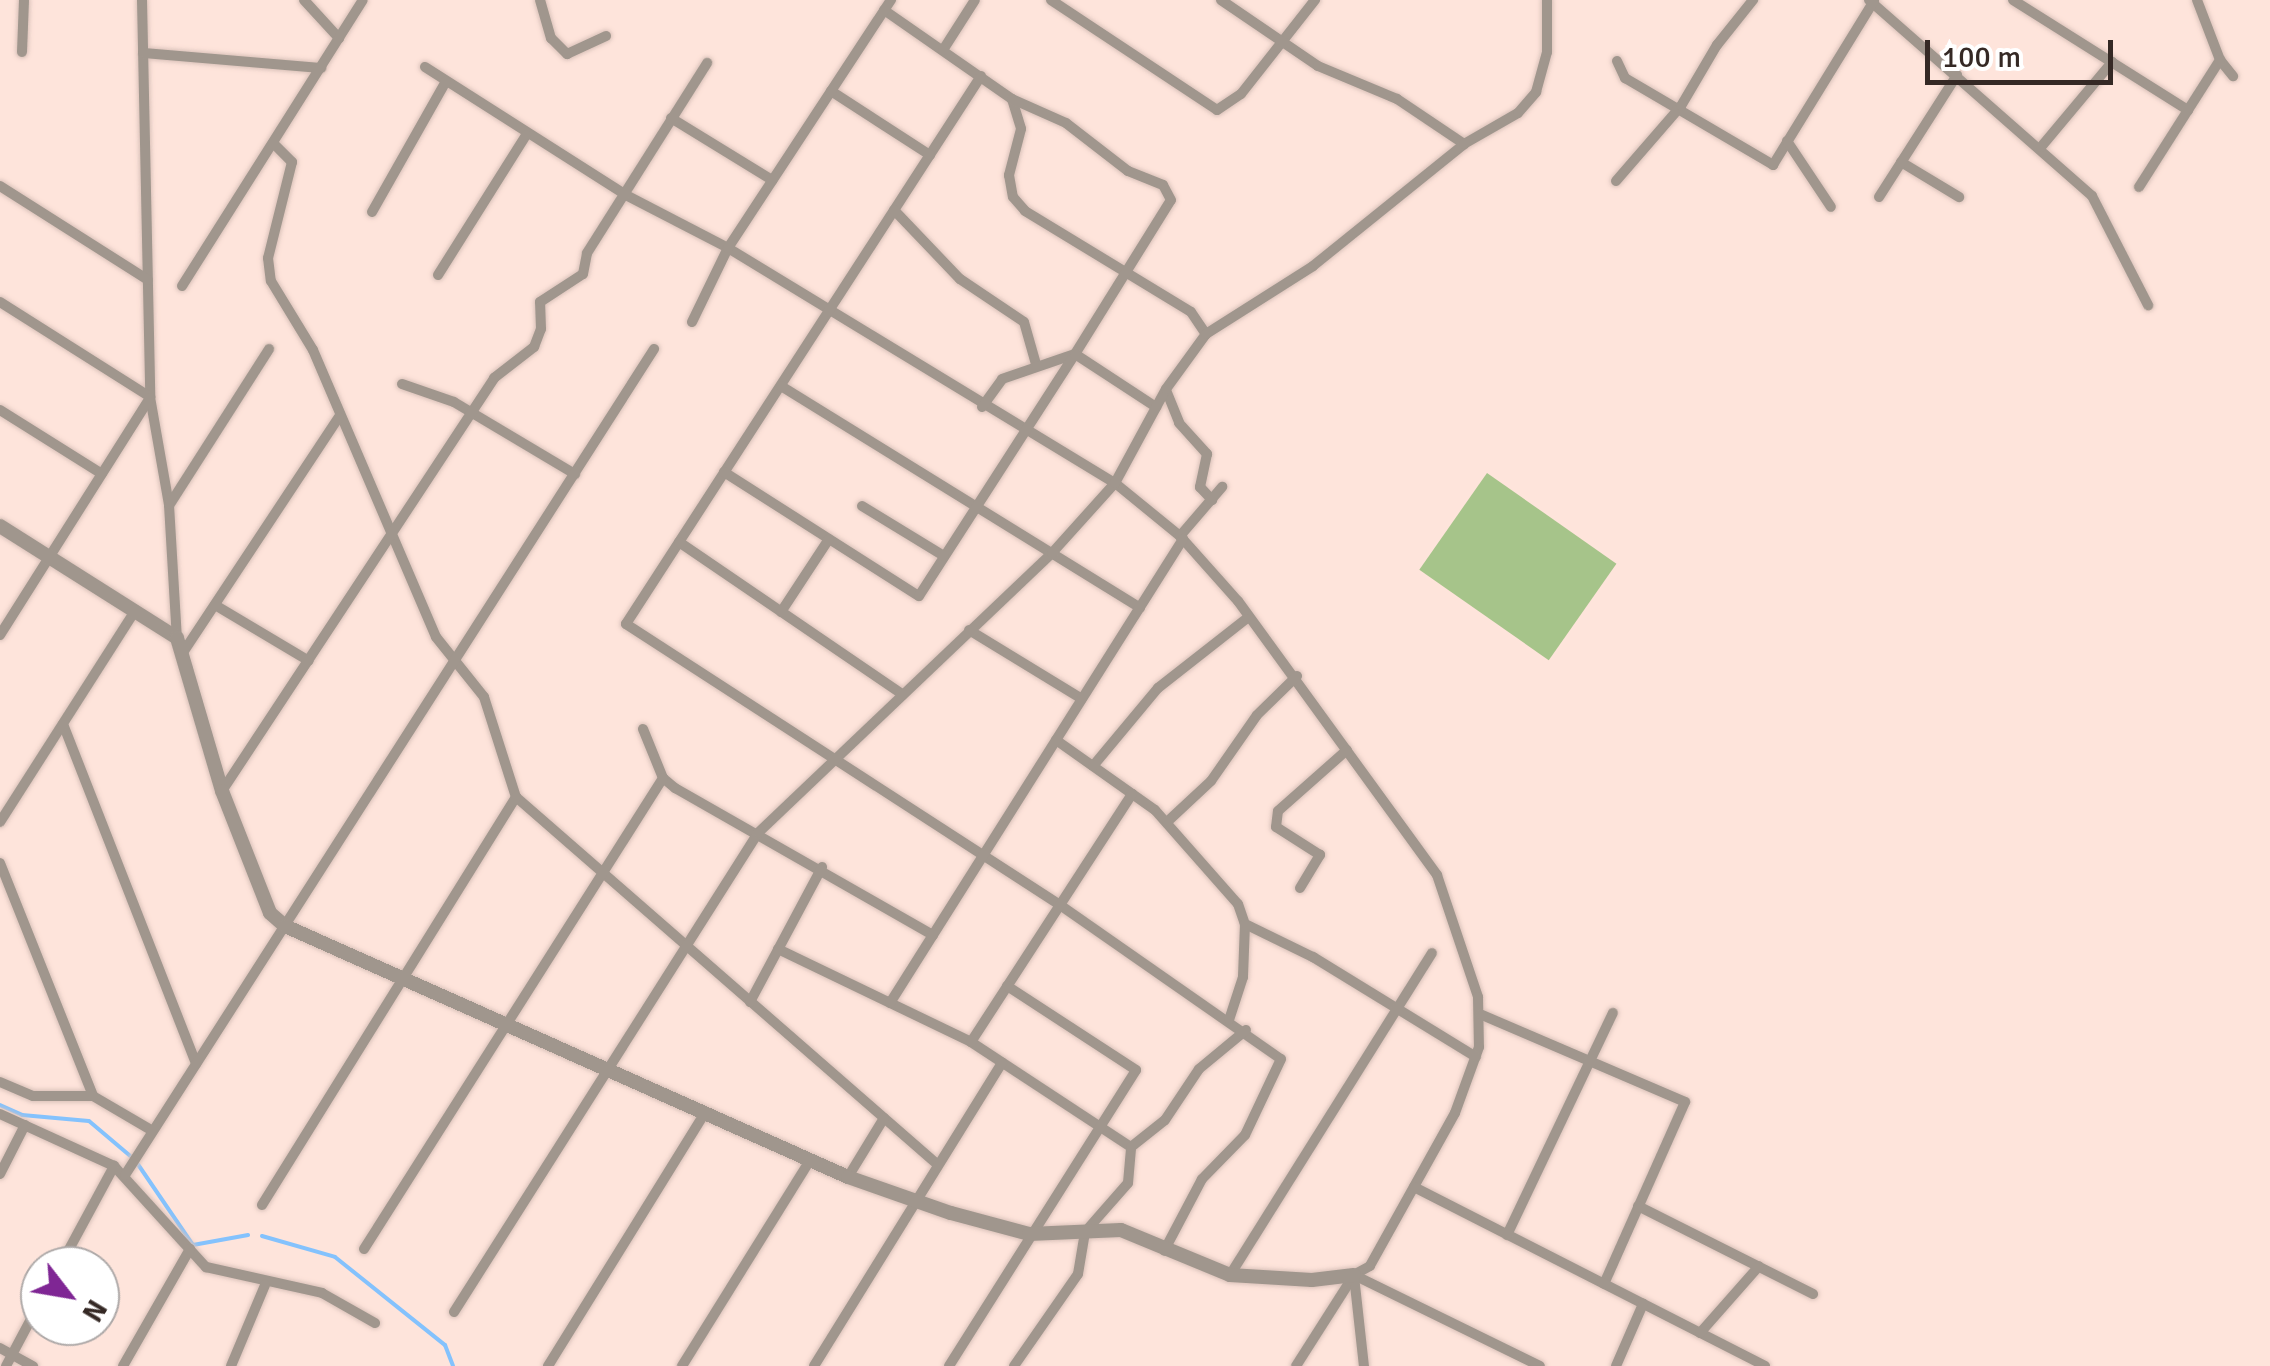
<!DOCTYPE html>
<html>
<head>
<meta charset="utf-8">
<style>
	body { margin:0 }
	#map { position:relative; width:2270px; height:1366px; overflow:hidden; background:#fee4db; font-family:Signika,sans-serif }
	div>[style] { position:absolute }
	.green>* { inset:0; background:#a6c48a; transform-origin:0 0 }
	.stream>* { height:4px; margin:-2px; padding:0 2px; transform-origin:2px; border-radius:2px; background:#84c2fd }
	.roads { filter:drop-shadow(0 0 2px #dac2ba) drop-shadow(0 0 2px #dac2ba) }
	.minor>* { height:10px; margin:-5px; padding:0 5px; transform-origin:5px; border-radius:5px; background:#a0968d }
	.tertiary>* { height:14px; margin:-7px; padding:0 7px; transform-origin:7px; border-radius:7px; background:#a0968d }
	span { translate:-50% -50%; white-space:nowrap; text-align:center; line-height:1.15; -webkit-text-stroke:10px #fff; paint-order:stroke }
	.north { position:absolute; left:20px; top:1246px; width:100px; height:100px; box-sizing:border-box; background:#fff; border:2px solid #aea9a8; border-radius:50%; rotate:121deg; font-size:28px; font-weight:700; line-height:40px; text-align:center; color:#352925 }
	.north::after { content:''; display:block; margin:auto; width:35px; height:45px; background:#7f2694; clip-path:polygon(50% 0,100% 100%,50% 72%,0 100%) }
	.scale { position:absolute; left:1925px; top:40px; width:188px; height:45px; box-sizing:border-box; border:5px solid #352925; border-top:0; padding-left:12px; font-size:30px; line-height:35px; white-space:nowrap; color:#352925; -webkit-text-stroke:8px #fff; paint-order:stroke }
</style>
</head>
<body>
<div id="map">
	<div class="green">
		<i style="left:1487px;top:473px;width:158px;height:118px;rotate:35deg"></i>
	</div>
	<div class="stream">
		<i style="left:0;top:1105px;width:24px;rotate:24deg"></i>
		<i style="left:22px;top:1115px;width:67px;rotate:5.1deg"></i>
		<i style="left:89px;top:1121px;width:60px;rotate:40.3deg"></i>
		<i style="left:135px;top:1160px;width:103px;rotate:55.7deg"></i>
		<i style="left:193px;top:1245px;width:56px;rotate:-10.3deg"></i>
		<i style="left:262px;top:1236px;width:76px;rotate:16deg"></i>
		<i style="left:335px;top:1257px;width:141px;rotate:38.7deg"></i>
		<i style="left:445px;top:1345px;width:22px;rotate:69deg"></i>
	</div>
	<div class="roads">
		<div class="minor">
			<i style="left:142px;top:0;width:397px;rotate:88.8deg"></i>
			<i style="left:150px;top:397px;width:110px;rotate:80deg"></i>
			<i style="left:169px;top:505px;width:133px;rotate:86.6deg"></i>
			<i style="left:304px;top:0;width:52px;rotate:47.4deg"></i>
			<i style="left:540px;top:0;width:40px;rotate:74deg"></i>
			<i style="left:551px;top:38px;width:23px;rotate:45deg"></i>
			<i style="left:567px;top:54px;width:43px;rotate:-24.8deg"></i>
			<i style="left:1051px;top:0;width:199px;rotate:33.5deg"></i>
			<i style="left:1217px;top:110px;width:29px;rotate:-34deg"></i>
			<i style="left:1241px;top:94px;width:120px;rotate:-51.8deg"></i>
			<i style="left:1221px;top:0;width:117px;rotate:34.2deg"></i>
			<i style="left:1318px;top:66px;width:86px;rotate:22.7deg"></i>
			<i style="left:1397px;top:99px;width:81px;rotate:33.9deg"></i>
			<i style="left:1869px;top:0;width:297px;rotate:41.3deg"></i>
			<i style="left:2092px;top:196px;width:123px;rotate:62.8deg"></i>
			<i style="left:2013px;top:0;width:207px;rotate:32.2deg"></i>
			<i style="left:2197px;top:0;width:64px;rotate:69deg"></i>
			<i style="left:2220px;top:60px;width:21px;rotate:51deg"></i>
			<i style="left:884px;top:10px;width:156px;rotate:34.8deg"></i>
			<i style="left:1012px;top:99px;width:31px;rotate:73deg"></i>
			<i style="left:1021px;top:129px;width:48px;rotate:104.6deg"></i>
			<i style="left:1009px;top:175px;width:22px;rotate:80deg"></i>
			<i style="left:1013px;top:197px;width:18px;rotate:49deg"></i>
			<i style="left:1025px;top:211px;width:194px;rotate:31.3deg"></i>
			<i style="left:1191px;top:312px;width:27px;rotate:56deg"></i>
			<i style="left:943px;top:50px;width:59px;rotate:-57.4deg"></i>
			<i style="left:22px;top:52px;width:52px;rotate:-87.8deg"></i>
			<i style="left:143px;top:53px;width:179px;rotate:4.8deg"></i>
			<i style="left:1617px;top:61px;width:19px;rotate:65deg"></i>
			<i style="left:1625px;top:78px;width:172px;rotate:30.4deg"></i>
			<i style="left:1773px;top:165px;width:193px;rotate:-58.4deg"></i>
			<i style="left:425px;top:67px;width:236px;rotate:32.5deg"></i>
			<i style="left:624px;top:194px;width:117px;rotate:27.4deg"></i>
			<i style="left:728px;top:248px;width:453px;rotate:31.3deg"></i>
			<i style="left:1115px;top:483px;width:84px;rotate:39.2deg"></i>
			<i style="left:1180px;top:536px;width:87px;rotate:48.3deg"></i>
			<i style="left:1238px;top:601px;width:339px;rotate:54deg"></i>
			<i style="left:1437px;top:875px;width:129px;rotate:71.4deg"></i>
			<i style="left:1478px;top:997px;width:50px;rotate:88.9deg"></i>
			<i style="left:1479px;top:1047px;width:70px;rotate:110deg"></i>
			<i style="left:1455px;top:1113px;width:175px;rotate:119.1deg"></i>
			<i style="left:1370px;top:1266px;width:18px;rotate:151deg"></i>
			<i style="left:1354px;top:1275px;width:108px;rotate:122.5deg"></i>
			<i style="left:981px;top:76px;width:653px;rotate:122.94deg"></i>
			<i style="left:626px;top:624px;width:517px;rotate:32.92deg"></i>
			<i style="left:1060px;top:905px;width:269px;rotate:34.9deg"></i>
			<i style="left:1281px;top:1059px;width:84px;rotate:115.3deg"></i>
			<i style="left:1245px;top:1135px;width:62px;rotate:134.3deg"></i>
			<i style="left:1202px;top:1179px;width:81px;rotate:117.8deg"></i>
			<i style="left:831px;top:91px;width:118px;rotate:32.9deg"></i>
			<i style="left:671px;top:118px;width:119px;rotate:31.5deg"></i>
			<i style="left:1787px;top:141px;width:79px;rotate:56.3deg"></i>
			<i style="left:273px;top:143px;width:27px;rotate:45deg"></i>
			<i style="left:292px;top:162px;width:99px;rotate:104deg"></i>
			<i style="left:268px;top:258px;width:23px;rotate:83deg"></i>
			<i style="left:271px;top:281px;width:81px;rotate:58.7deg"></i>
			<i style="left:313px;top:350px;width:312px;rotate:66.8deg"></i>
			<i style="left:436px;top:637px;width:77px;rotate:51.3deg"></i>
			<i style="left:484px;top:697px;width:105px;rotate:72.3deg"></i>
			<i style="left:516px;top:797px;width:560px;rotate:41.09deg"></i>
			<i style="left:2041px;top:147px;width:111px;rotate:-50.1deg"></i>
			<i style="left:1901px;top:162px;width:68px;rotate:31.1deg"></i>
			<i style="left:1616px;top:181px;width:99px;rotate:-49.1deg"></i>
			<i style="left:1681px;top:106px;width:71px;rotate:-59.5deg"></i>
			<i style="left:1717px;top:45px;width:58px;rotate:-51.3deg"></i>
			<i style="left:0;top:186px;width:175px;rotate:32.4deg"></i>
			<i style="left:2139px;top:187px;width:151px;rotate:-57.5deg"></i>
			<i style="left:1879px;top:197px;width:145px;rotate:-57.4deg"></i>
			<i style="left:894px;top:210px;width:95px;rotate:46.3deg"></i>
			<i style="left:960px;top:279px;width:77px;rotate:33.9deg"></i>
			<i style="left:1024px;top:322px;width:44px;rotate:74.1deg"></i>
			<i style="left:372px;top:212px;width:150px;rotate:-60.5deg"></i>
			<i style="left:438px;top:275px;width:165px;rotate:-57.8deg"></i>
			<i style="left:182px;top:286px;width:338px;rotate:-57.7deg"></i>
			<i style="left:0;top:302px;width:178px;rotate:32.3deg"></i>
			<i style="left:692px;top:322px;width:82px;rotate:-64.1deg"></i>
			<i style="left:728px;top:248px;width:297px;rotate:-56.7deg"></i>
			<i style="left:402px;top:384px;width:55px;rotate:19.1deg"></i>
			<i style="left:454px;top:402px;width:141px;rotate:30.8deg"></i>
			<i style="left:781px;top:386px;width:422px;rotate:31.7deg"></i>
			<i style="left:1166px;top:390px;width:35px;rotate:68deg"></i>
			<i style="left:1179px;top:423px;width:42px;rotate:47.9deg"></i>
			<i style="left:1207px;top:454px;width:34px;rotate:102deg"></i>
			<i style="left:1200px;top:487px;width:18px;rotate:47deg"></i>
			<i style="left:982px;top:407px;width:34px;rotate:-54deg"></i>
			<i style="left:1002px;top:379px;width:77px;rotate:-18.9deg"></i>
			<i style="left:1075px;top:354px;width:181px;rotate:-58.1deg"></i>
			<i style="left:1171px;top:200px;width:17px;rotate:-118deg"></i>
			<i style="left:1163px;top:185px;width:38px;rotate:-158deg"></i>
			<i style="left:1128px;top:171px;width:78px;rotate:-142.3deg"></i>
			<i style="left:1066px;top:123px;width:59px;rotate:-156deg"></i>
			<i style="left:0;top:410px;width:120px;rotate:32.1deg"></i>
			<i style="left:724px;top:472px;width:231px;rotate:32.5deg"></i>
			<i style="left:919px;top:596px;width:288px;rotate:-57.2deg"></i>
			<i style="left:1075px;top:354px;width:97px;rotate:33.2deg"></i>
			<i style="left:170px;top:504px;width:184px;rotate:-57.4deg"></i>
			<i style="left:862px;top:506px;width:96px;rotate:31.4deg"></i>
			<i style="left:1180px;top:536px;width:65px;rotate:-49.4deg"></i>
			<i style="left:679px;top:542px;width:271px;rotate:34.3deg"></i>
			<i style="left:215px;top:605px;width:109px;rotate:30.8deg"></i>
			<i style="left:781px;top:612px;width:87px;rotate:-56.7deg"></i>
			<i style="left:969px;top:630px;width:132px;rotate:31.4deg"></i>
			<i style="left:0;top:635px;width:280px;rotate:-57.7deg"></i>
			<i style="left:182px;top:654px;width:284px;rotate:-56.5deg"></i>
			<i style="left:63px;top:724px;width:365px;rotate:68.6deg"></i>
			<i style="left:643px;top:729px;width:53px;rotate:67.8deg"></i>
			<i style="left:663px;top:778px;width:16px;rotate:40deg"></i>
			<i style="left:675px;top:788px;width:297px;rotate:29.7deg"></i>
			<i style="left:1056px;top:740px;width:121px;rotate:35.3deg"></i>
			<i style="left:1155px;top:810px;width:125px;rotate:48.6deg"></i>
			<i style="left:1238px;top:904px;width:21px;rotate:71deg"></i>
			<i style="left:1245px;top:924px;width:53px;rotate:92.2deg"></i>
			<i style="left:1243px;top:977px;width:45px;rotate:108deg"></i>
			<i style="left:1093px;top:766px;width:102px;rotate:-50.2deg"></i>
			<i style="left:1158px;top:688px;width:112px;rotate:-38.1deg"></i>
			<i style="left:222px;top:791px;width:495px;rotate:-56.6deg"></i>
			<i style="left:494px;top:378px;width:51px;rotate:-37.8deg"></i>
			<i style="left:534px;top:347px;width:19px;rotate:-69deg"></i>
			<i style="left:541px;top:329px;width:27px;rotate:-92deg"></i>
			<i style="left:540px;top:302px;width:51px;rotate:-33.1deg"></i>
			<i style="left:583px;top:274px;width:21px;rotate:-79deg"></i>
			<i style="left:587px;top:253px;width:225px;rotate:-57.7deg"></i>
			<i style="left:0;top:822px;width:250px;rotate:-57.4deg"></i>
			<i style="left:1167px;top:822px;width:60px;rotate:-43deg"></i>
			<i style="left:1211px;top:781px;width:80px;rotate:-55.1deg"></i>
			<i style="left:1257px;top:715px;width:56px;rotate:-44.3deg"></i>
			<i style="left:0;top:863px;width:251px;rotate:68.2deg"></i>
			<i style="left:93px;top:1096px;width:69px;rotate:30.3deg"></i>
			<i style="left:1300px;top:888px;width:39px;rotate:-59deg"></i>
			<i style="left:1320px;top:855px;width:52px;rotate:-147.5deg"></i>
			<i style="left:1276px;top:827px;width:16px;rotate:-83deg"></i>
			<i style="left:1278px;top:811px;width:92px;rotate:-41.5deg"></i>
			<i style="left:1245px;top:924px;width:76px;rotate:25.9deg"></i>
			<i style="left:1313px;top:957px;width:191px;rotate:31.5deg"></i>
			<i style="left:778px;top:949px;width:214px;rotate:25.7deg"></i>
			<i style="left:971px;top:1042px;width:191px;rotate:33.3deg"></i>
			<i style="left:750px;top:1002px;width:153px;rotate:-61.9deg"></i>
			<i style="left:890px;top:1003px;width:549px;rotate:-57.73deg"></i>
			<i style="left:1480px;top:1014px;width:223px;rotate:23.2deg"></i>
			<i style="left:1685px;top:1102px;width:199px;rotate:114deg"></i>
			<i style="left:971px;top:1042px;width:296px;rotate:-57deg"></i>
			<i style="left:0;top:1082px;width:36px;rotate:23deg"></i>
			<i style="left:33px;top:1096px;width:60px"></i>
			<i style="left:0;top:1114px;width:125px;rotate:24.5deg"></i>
			<i style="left:114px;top:1166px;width:137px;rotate:47.7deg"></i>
			<i style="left:206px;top:1267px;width:119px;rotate:12.6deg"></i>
			<i style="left:322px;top:1293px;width:61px;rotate:29.5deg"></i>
			<i style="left:0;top:1174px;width:55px;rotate:-63deg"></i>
			<i style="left:125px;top:1175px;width:981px;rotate:-57.36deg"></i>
			<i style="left:848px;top:1177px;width:69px;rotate:-58.6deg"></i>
			<i style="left:1414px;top:1187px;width:394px;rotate:27deg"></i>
			<i style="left:262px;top:1205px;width:481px;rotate:-58.1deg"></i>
			<i style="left:1638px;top:1206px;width:196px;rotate:26.7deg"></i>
			<i style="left:1507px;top:1235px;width:246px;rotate:-64.5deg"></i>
			<i style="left:364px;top:1249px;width:558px;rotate:-57.59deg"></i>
			<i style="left:60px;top:1266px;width:114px;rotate:-61.6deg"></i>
			<i style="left:1230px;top:1275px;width:380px;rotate:-57.9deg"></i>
			<i style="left:1354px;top:1275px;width:207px;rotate:26.1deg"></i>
			<i style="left:1354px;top:1276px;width:91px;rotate:83.7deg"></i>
			<i style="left:454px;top:1312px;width:567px;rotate:-57.6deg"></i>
			<i style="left:758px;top:833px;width:406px;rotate:-43.6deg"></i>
			<i style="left:1052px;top:553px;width:94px;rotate:-48deg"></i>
			<i style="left:1115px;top:483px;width:107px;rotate:-61.5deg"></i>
			<i style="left:1166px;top:389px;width:68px;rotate:-54deg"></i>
			<i style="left:1206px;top:334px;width:127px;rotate:-32.4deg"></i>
			<i style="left:1313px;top:266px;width:194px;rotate:-38.9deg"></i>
			<i style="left:1464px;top:144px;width:62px;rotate:-29.9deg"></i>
			<i style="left:1518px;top:113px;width:28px;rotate:-49deg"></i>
			<i style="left:1536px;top:92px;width:41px;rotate:-74.6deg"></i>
			<i style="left:1547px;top:52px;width:52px;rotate:-90deg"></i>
			<i style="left:1700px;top:1333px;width:89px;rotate:-48.6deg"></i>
			<i style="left:0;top:1348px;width:38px;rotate:29deg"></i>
			<i style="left:6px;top:1366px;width:72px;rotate:-62deg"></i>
			<i style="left:123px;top:1366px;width:135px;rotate:-60.2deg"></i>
			<i style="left:231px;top:1366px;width:88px;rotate:-67.2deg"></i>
			<i style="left:548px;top:1366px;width:298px;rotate:-58.2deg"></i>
			<i style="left:682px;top:1366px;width:243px;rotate:-58.1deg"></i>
			<i style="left:814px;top:1366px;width:357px;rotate:-58.2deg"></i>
			<i style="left:949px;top:1366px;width:350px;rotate:-57.7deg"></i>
			<i style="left:1136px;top:1070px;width:154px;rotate:-146.9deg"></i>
			<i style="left:1014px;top:1366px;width:112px;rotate:-55.2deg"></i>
			<i style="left:1078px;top:1274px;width:43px;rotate:-80.5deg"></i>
			<i style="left:1085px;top:1232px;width:65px;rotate:-48.7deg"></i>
			<i style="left:1128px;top:1183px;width:36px;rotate:-85deg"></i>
			<i style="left:1131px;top:1147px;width:43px;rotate:-38.5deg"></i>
			<i style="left:1165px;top:1120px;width:61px;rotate:-56.3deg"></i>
			<i style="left:1199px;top:1069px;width:61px;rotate:-39.7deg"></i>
			<i style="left:1616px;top:1366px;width:68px;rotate:-66.5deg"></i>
		</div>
		<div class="tertiary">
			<i style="left:0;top:526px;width:209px;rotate:32.3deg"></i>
			<i style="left:177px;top:638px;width:159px;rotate:73.6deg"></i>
			<i style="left:222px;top:791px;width:131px;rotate:68.5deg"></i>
			<i style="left:270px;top:913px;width:20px;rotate:41deg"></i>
			<i style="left:285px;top:926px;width:616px;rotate:24.03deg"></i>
			<i style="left:848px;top:1177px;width:109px;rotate:19.3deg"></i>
			<i style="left:951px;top:1213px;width:81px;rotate:15.1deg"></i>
			<i style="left:1029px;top:1234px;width:92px;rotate:-2.5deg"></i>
			<i style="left:1121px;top:1230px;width:118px;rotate:22.4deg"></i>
			<i style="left:1230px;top:1275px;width:82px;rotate:3.5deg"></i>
			<i style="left:1312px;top:1280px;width:42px;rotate:-6.8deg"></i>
		</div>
	</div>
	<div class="north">N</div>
	<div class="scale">100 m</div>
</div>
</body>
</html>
